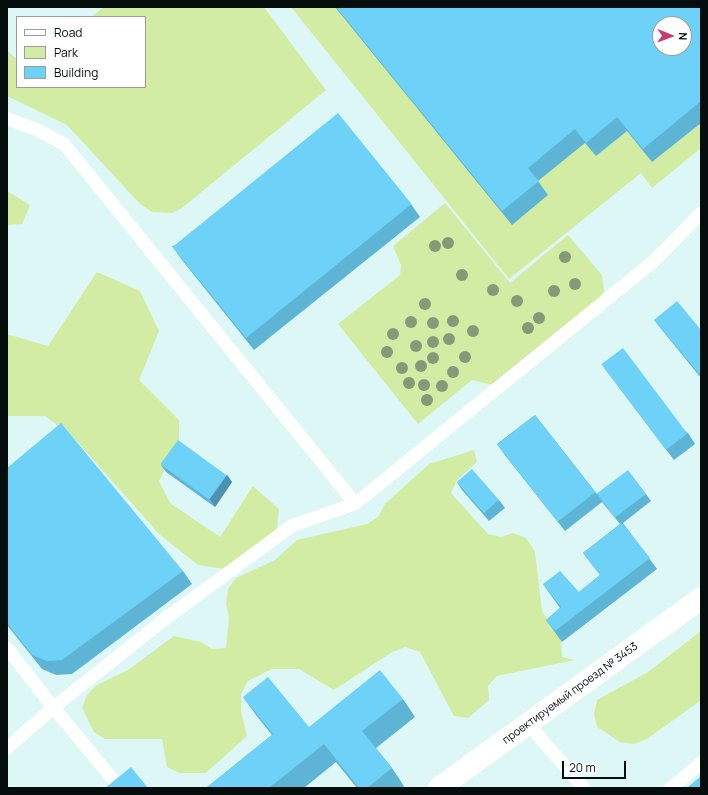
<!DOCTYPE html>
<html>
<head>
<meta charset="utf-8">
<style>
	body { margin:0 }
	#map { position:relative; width:708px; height:795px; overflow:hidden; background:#ddf7f6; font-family:Manrope,sans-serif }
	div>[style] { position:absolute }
	.green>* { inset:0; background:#d3eca4 }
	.service>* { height:13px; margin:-6.5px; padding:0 6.5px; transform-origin:6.5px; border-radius:6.5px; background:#fff }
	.minor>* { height:22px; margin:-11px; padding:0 11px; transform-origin:11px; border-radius:11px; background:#fff }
	.trees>* { width:12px; height:12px; margin:-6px; border-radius:50%; background:#859a79 }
	.wall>* { inset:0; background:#5eb4d5 }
	.shaded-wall>* { inset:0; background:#4c92ae }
	.building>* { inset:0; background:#6dd1f8; transform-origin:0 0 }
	span { translate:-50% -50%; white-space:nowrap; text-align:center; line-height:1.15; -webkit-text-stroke:4px #fefefe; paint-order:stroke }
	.street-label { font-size:11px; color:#050d0d }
	.frame { position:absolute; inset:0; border:8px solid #050d0d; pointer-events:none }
	.legend { position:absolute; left:16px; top:16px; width:130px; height:72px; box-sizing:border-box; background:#fefefe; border:1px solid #9a9e9e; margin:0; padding:5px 7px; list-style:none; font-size:12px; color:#050d0d }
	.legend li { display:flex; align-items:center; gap:8px; height:20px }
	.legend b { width:20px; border:1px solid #9a9e9e }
	.north { position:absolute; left:652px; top:16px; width:40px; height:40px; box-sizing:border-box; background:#fefefe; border:1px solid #9a9e9e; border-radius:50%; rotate:91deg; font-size:11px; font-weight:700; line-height:16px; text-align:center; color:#050d0d }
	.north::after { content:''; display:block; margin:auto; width:14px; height:18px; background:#c83c70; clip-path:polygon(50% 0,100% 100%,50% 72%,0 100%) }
	.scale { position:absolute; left:562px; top:761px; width:64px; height:18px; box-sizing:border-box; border:2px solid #050d0d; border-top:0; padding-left:5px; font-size:12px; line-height:14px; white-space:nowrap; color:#050d0d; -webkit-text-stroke:3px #fefefe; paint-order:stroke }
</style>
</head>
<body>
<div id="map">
	<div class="green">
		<i style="clip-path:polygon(104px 7px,264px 7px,326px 90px,182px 208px,172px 213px,152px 212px,140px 204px,67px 125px,7px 96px,7px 51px,17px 59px,17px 87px,145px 87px,145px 17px,91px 17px)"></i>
		<i style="clip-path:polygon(evenodd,291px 7px,701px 7px,701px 148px,652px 188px,641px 173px,509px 279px,291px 7px,660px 24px,684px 24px,684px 48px,660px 48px,660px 24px)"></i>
		<i style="clip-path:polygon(7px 191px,30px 205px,22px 224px,7px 225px)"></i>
		<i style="clip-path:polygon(445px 203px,510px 283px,568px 235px,602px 275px,604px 291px,599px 299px,493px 385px,472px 380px,418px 424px,338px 324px,400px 275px,401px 265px,393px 246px)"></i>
		<i style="clip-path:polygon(97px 272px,140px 291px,159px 331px,139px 380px,179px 420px,179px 441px,159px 481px,170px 503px,220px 537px,253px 486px,279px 509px,277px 528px,230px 570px,198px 565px,159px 534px,74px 438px,45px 416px,7px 416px,7px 334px,48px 346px)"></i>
		<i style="clip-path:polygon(474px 450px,477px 462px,457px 480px,451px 493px,488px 534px,501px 537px,513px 533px,526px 538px,535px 552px,542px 611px,561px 640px,562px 657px,575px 660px,497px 676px,488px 686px,489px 700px,468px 718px,454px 716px,420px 652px,405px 647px,392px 652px,334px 690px,299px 669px,272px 669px,248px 681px,241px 694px,241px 711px,247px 736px,206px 773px,179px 773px,167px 767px,162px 739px,105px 739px,94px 732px,82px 708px,87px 695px,97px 685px,128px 670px,174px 636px,201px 642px,212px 649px,226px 648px,229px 617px,226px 604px,228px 589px,236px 578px,275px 560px,297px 540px,367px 524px,378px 517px,385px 504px,429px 464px)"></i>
		<i style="clip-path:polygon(701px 631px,701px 700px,647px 739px,634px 744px,620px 742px,597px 727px,594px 714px,597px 700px,648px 672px)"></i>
	</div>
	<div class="service">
		<i style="left:7px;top:118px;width:33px;rotate:21deg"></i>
		<i style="left:38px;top:130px;width:30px;rotate:28deg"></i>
		<i style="left:64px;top:144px;width:462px;rotate:51deg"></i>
		<i style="left:7px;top:648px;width:75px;rotate:52.1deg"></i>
		<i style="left:53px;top:707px;width:147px;rotate:-38.4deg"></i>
		<i style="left:168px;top:616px;width:154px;rotate:-36.3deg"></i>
		<i style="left:292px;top:525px;width:67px;rotate:-19.2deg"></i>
		<i style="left:355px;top:503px;width:385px;rotate:-39.1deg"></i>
		<i style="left:654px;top:260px;width:67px;rotate:-45.6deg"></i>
		<i style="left:528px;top:724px;width:85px;rotate:48.8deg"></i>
		<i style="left:7px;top:747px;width:61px;rotate:-41deg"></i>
		<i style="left:53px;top:707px;width:105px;rotate:50.4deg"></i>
		<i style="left:670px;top:788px;width:40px;rotate:-40deg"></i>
	</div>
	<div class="minor">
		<i style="left:439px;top:788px;width:324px;rotate:-35.9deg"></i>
	</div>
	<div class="trees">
		<i style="left:448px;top:243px"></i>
		<i style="left:435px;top:246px"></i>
		<i style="left:565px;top:257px"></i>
		<i style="left:462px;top:275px"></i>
		<i style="left:575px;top:284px"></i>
		<i style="left:493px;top:290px"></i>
		<i style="left:554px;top:291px"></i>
		<i style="left:517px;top:301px"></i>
		<i style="left:425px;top:304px"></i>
		<i style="left:539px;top:318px"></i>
		<i style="left:453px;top:321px"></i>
		<i style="left:411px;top:322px"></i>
		<i style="left:433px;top:323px"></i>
		<i style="left:528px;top:328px"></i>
		<i style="left:473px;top:331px"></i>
		<i style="left:393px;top:334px"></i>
		<i style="left:449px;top:339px"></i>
		<i style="left:433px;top:342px"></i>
		<i style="left:416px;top:346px"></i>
		<i style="left:387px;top:352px"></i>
		<i style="left:465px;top:357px"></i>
		<i style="left:433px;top:358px"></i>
		<i style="left:421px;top:366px"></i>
		<i style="left:402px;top:368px"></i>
		<i style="left:453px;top:372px"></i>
		<i style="left:409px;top:383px"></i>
		<i style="left:424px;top:385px"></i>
		<i style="left:442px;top:386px"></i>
		<i style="left:427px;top:400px"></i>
	</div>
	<div class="wall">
		<i style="clip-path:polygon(335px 7px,701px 7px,701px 123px,652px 162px,627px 131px,596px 156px,585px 143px,538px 181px,548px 195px,512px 225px)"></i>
		<i style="clip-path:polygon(411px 204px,420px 217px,254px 350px,182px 260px,172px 246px)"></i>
		<i style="clip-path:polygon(654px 320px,701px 330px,701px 378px,662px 330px)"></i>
		<i style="clip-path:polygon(602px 365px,688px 433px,695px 444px,674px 460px)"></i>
		<i style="clip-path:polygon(535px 415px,597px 494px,646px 494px,651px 501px,623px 523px,657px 569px,562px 642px,546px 620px,560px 608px,543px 584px,579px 592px,600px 575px,583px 553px,620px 524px,602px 502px,565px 531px,504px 454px,497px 444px)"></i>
		<i style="clip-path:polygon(161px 465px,227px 475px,232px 482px,215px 507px,166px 472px)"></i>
		<i style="clip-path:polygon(7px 468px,183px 571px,192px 584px,72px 674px,56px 675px,42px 669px,7px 625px)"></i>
		<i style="clip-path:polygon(457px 482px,499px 500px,505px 508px,489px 521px,462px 490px)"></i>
		<i style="clip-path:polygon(243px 697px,309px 727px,403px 699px,415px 717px,376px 748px,392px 768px,404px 786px,403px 788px,357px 788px,336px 762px,304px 788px,206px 788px,272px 735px,256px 715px)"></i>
	</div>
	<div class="shaded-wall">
		<i style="clip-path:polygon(227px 475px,232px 482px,215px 507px,210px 499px)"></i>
	</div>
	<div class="building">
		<i style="clip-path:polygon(evenodd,336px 7px,701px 7px,701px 101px,643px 149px,617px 117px,586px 143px,575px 129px,528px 168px,539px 181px,502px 211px,336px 7px,660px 24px,684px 24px,684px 48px,660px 48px,660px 24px)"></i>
		<i style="left:338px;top:113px;width:117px;height:213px;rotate:51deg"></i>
		<i style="clip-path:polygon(677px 301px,701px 330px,701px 376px,654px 320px)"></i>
		<i style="left:623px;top:348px;width:107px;height:27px;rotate:53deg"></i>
		<i style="left:535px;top:415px;width:98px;height:48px;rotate:52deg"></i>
		<i style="clip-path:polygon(61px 423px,183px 571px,62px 660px,47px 661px,32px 655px,7px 623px,7px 468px)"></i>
		<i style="left:178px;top:440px;width:60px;height:30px;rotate:36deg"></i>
		<i style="left:472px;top:469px;width:41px;height:20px;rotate:49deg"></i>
		<i style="left:628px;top:470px;width:30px;height:39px;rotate:53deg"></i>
		<i style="clip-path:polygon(622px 523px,650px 558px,555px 631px,546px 620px,561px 607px,543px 584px,560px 571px,579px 592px,600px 575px,583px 553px)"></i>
		<i style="clip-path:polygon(380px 670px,403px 699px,362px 731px,392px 768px,367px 788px,359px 788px,324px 744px,269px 788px,206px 788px,273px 734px,243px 697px,268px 677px,309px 727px)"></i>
		<i style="clip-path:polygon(131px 767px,148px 788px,105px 788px)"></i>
		<i style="clip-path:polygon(701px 776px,701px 788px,687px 788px)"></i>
	</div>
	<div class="street-label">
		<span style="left:570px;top:693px;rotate:-36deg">проектируемый проезд № 3453</span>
	</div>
	<div class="frame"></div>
	<ul class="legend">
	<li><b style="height:5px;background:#fff"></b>Road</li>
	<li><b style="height:11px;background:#d3eca4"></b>Park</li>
	<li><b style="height:11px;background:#6dd1f8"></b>Building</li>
	</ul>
	<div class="north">N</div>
	<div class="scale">20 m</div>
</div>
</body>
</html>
